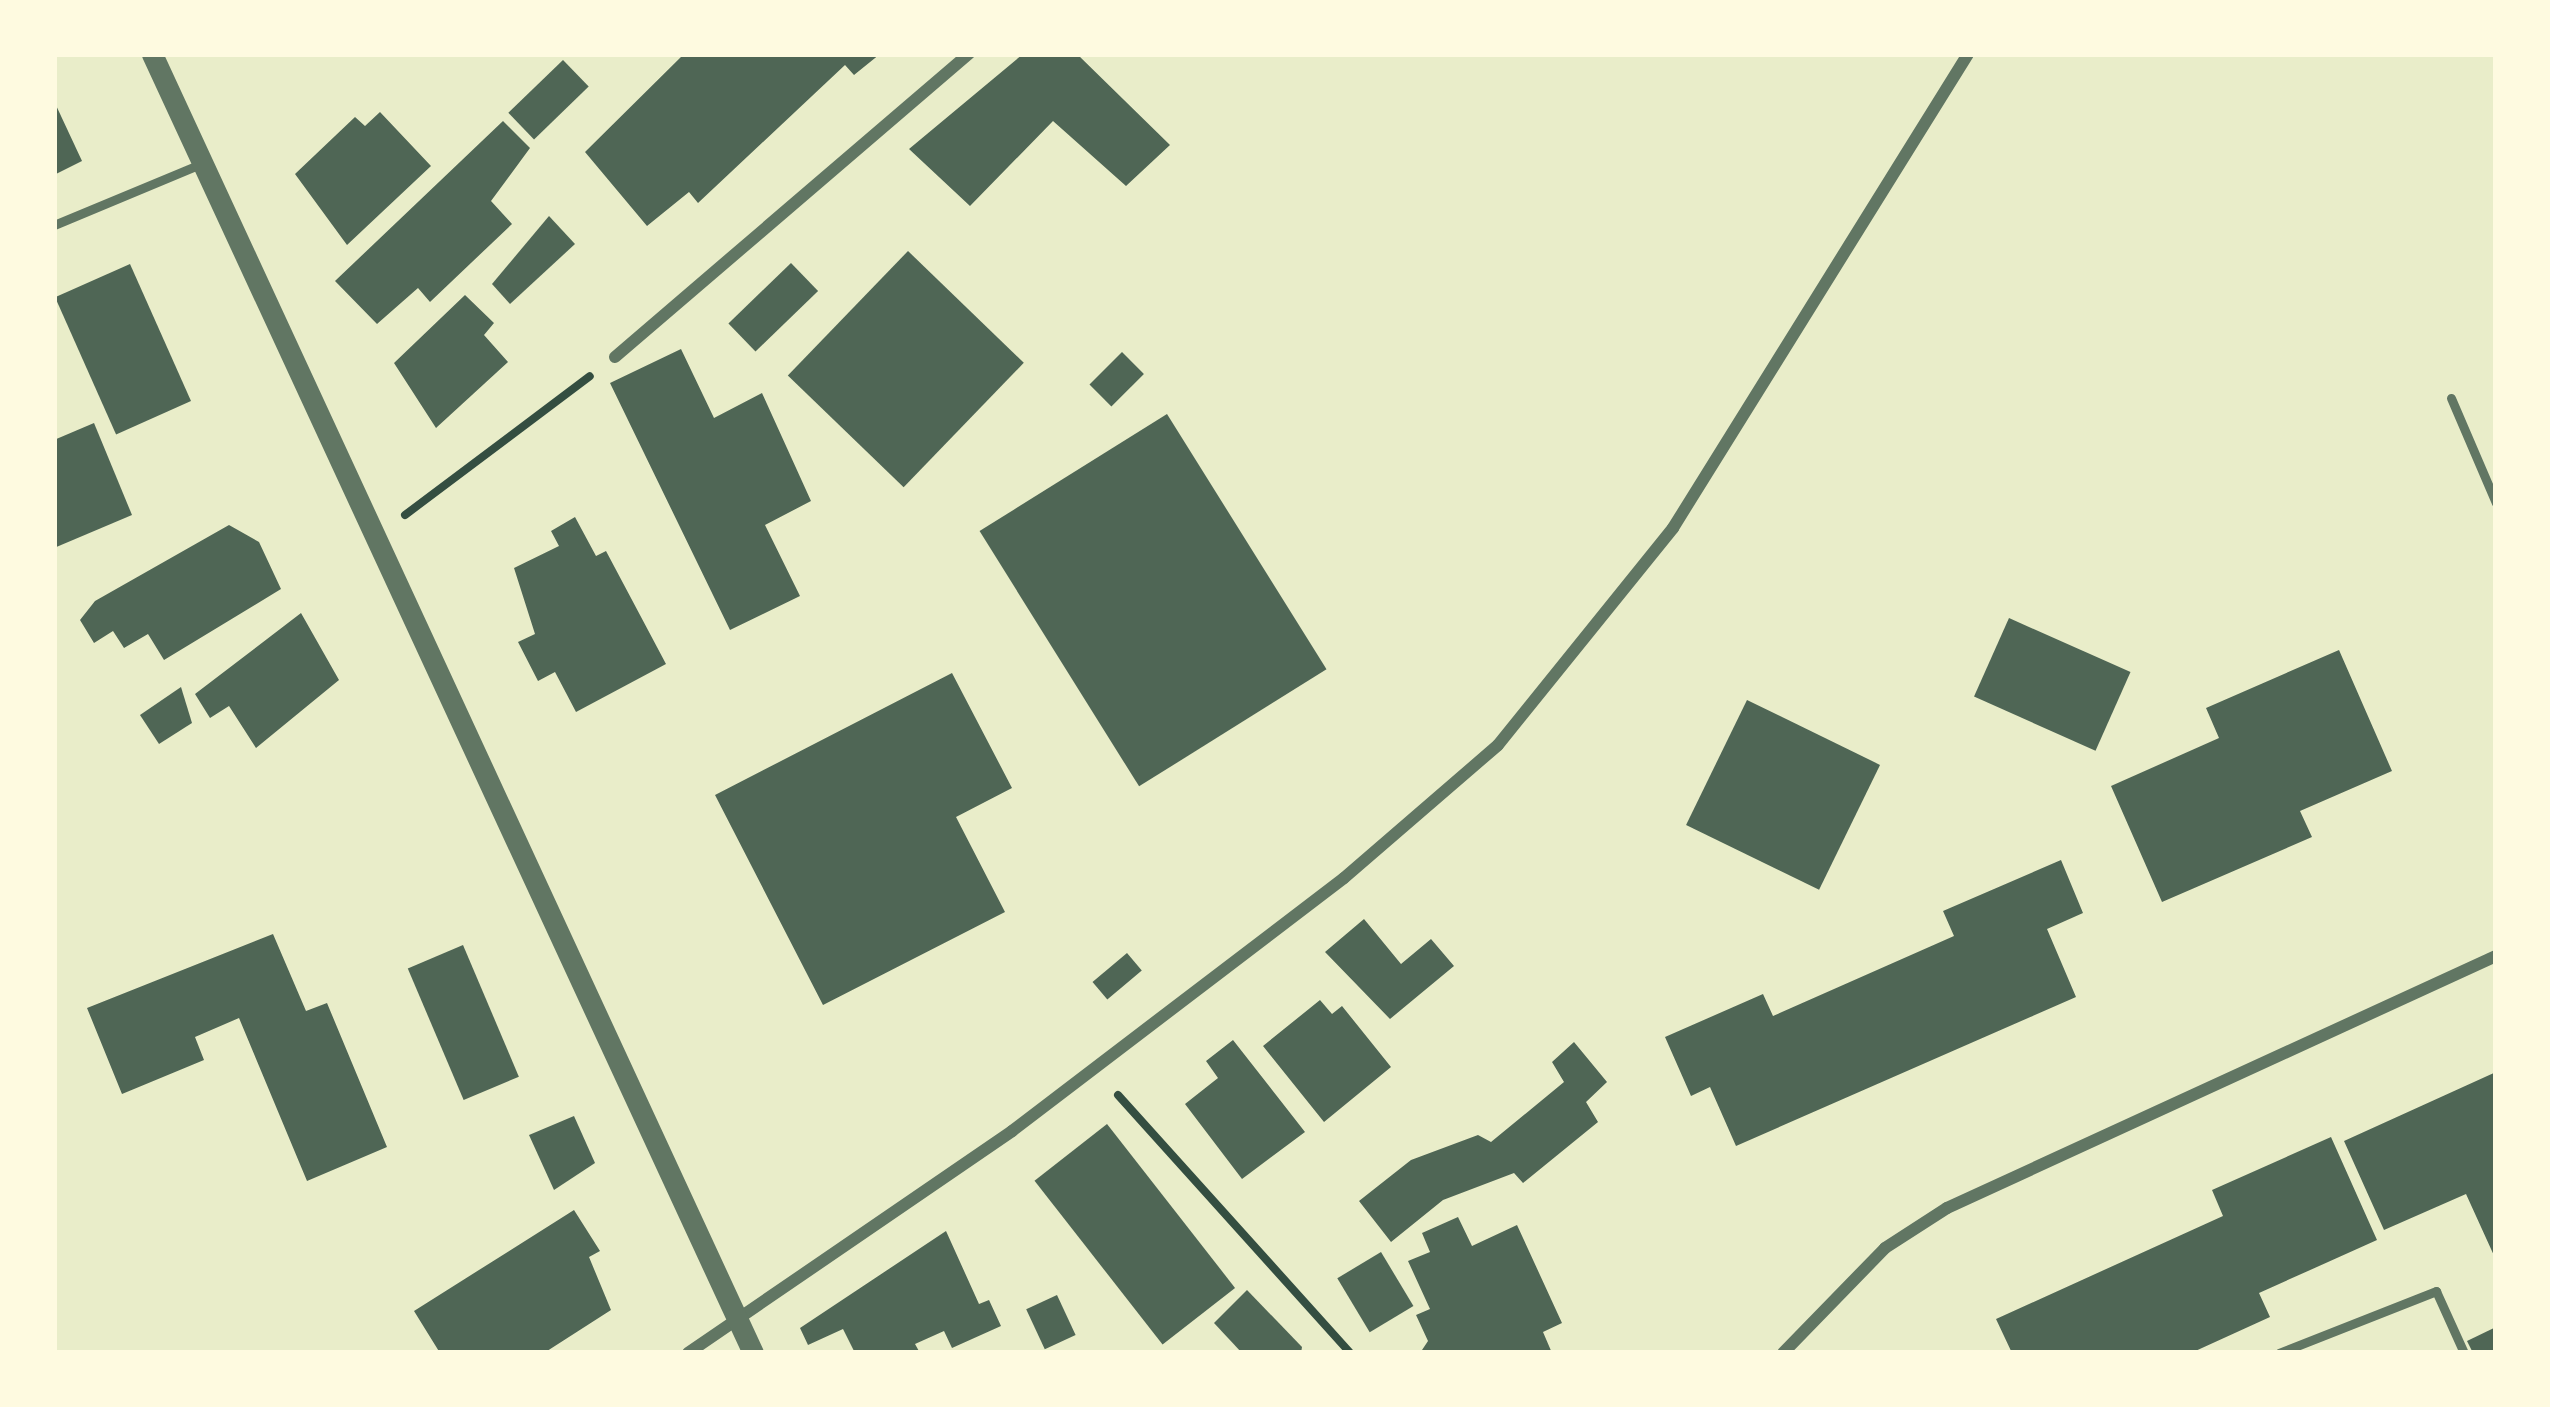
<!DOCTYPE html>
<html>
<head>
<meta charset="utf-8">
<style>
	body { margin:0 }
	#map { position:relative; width:2550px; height:1407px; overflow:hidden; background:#e9edc9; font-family:Lora,serif }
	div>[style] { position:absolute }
	.building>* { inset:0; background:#4f6655; transform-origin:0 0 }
	.path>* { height:8px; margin:-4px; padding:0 4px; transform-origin:4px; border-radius:4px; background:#344e41 }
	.service>* { height:9px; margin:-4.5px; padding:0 4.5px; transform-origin:4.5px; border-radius:4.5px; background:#617663 }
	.minor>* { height:12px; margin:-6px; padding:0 6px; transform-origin:6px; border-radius:6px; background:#617663 }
	.tertiary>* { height:21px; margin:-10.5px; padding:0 10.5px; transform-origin:10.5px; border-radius:10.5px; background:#617663 }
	span { translate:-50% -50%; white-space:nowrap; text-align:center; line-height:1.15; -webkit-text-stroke:9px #fefae0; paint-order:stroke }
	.frame { position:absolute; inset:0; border:57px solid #fefae0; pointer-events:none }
</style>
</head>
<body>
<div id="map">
	<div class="building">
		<i style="clip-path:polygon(684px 54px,700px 57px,880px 54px,854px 75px,845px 65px,698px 203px,689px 192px,647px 226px,585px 152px)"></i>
		<i style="clip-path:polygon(1023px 54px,1077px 54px,1170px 145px,1126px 186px,1053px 121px,970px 206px,909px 149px)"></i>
		<i style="left:563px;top:60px;width:37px;height:76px;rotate:46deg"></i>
		<i style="clip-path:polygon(54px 101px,82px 161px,54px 175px)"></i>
		<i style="clip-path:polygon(380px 112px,431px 166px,347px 245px,295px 174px,355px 117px,365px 126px)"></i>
		<i style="clip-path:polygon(503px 121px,530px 148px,491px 201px,512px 224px,430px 302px,418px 288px,377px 324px,335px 281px)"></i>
		<i style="clip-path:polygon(549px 216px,575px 244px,510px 304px,492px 284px)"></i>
		<i style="left:908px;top:251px;width:161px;height:173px;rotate:44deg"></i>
		<i style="left:791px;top:263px;width:39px;height:87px;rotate:46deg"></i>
		<i style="left:130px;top:264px;width:150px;height:82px;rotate:66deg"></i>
		<i style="clip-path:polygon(465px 295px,494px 323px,484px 335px,508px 362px,436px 428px,394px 363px)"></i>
		<i style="clip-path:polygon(681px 349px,714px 418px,762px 393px,811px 501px,765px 525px,800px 596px,730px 630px,610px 383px)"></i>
		<i style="left:1122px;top:352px;width:31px;height:46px;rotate:45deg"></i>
		<i style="left:1167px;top:414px;width:301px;height:221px;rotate:58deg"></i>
		<i style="clip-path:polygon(94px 423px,132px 515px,54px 548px,54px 440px)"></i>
		<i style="clip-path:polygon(575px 517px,596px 556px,606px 551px,666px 664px,576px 712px,555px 672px,538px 681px,518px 642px,535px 634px,514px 568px,559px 546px,551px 531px)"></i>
		<i style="clip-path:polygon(229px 525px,259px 542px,281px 589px,164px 660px,148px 634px,124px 648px,113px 631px,94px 643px,80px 620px,95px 601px)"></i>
		<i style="clip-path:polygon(301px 613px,339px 680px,256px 748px,229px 706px,210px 718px,195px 694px)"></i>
		<i style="left:2009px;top:618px;width:133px;height:86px;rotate:24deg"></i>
		<i style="clip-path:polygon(2339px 650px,2392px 771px,2300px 811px,2312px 837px,2162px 902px,2111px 786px,2219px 738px,2206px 708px)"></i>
		<i style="clip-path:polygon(952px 673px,1012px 788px,956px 817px,1005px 912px,823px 1005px,715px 795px)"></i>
		<i style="clip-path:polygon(181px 687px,192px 723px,159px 744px,140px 715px)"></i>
		<i style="left:1747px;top:700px;width:148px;height:139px;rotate:26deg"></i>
		<i style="clip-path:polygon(2061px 860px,2083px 913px,2047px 929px,2076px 997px,1736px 1146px,1710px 1087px,1691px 1096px,1665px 1037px,1763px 994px,1773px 1016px,1954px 936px,1943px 911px)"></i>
		<i style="clip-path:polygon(1364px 919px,1401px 964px,1431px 939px,1454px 966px,1390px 1019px,1325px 952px)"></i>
		<i style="clip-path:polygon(273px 934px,306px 1011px,327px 1003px,387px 1147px,307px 1181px,239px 1018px,195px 1037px,204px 1060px,122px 1094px,87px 1008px)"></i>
		<i style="left:463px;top:945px;width:143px;height:60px;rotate:67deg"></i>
		<i style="left:1127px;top:953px;width:23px;height:45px;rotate:50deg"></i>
		<i style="clip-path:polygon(1320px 1000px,1332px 1014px,1342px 1006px,1391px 1067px,1324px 1122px,1263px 1046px)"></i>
		<i style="clip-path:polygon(1233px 1040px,1305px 1132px,1242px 1179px,1185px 1104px,1218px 1078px,1206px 1061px)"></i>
		<i style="clip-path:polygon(1574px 1042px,1607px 1082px,1586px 1102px,1598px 1122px,1523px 1183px,1514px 1173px,1443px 1200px,1391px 1242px,1359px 1201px,1411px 1160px,1478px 1135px,1491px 1142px,1564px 1082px,1552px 1062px)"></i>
		<i style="clip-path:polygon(2496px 1072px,2496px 1260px,2466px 1194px,2384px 1230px,2344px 1141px)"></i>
		<i style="clip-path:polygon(574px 1116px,595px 1163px,554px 1190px,529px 1135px)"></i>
		<i style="left:1107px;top:1124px;width:208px;height:92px;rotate:52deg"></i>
		<i style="clip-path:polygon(2331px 1137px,2377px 1240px,2259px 1293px,2270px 1317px,2191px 1353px,2012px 1353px,1996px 1319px,2223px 1216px,2212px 1190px)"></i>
		<i style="clip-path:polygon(574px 1210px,600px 1251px,589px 1257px,611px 1310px,544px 1353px,440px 1353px,414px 1311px)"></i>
		<i style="clip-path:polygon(1458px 1217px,1472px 1246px,1517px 1225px,1562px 1323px,1543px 1332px,1552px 1353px,1420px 1353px,1428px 1341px,1416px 1315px,1430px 1309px,1408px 1261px,1430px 1252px,1422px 1233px)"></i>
		<i style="clip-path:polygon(946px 1231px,979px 1304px,989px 1300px,1001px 1326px,952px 1348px,944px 1331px,915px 1344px,920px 1353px,855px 1353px,843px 1329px,808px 1345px,800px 1328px)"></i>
		<i style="left:1381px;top:1252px;width:63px;height:51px;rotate:59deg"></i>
		<i style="clip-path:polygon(1247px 1290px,1302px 1347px,1301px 1353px,1242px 1353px,1214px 1323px)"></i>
		<i style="left:1057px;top:1295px;width:44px;height:34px;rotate:65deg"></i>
		<i style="clip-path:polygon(2496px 1327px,2496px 1353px,2473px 1353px,2467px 1341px)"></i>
	</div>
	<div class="path">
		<i style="left:405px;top:515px;width:231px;rotate:-36.9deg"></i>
		<i style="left:1118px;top:1095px;width:347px;rotate:48deg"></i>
	</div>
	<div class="service">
		<i style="left:54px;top:225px;width:161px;rotate:-22.6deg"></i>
		<i style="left:2451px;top:398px;width:114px;rotate:66.8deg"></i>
		<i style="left:2279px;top:1353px;width:169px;rotate:-21.5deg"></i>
		<i style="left:2436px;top:1291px;width:68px;rotate:65.7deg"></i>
	</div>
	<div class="minor">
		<i style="left:615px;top:357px;width:466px;rotate:-40.6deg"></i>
		<i style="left:688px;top:1353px;width:393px;rotate:-34.4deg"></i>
		<i style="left:1012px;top:1131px;width:417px;rotate:-37.3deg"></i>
		<i style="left:1344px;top:878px;width:203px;rotate:-40.8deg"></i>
		<i style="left:1498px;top:745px;width:279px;rotate:-51.1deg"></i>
		<i style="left:1673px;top:528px;width:558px;rotate:-58.1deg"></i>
		<i style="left:1783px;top:1353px;width:146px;rotate:-45.8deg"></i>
		<i style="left:1885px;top:1248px;width:74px;rotate:-32.8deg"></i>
		<i style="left:1947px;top:1208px;width:604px;rotate:-24.66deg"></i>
	</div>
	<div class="tertiary">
		<i style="left:152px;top:54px;width:1431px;rotate:65.17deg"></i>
	</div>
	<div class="frame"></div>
</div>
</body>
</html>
